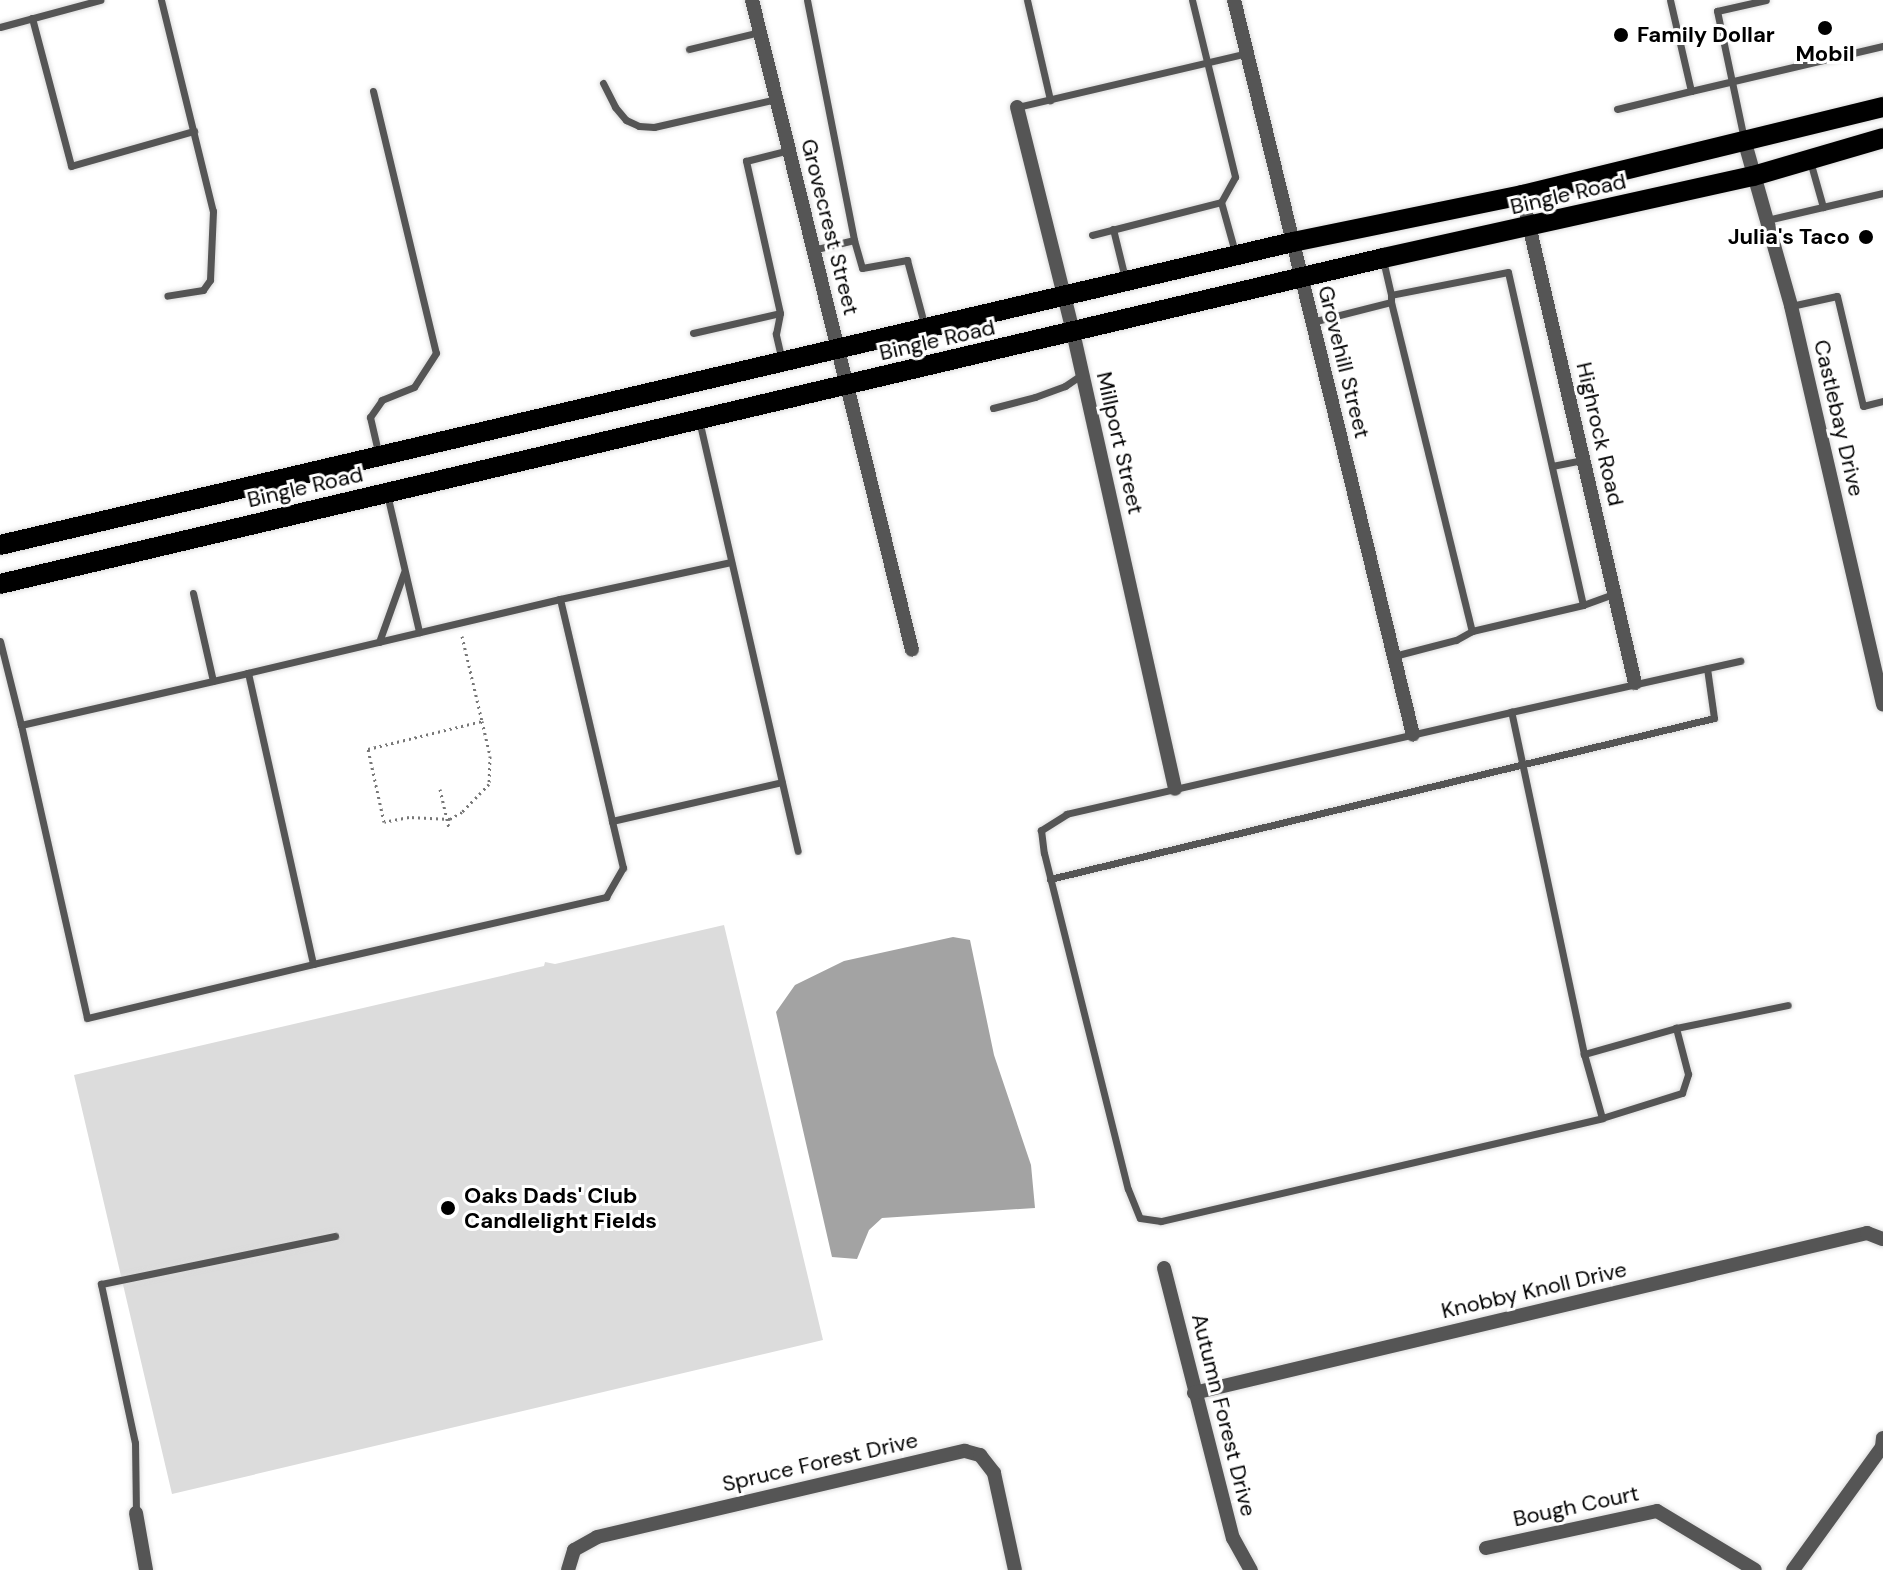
<!DOCTYPE html>
<html>
<head>
<meta charset="utf-8">
<style>
	body { margin:0 }
	#map { position:relative; width:1883px; height:1570px; overflow:hidden; background:#fff; font-family:"DM Sans",sans-serif }
	div>[style] { position:absolute }
	.green>* { inset:0; background:#dcdcdc }
	.water>* { inset:0; background:#a3a3a3 }
	.path>* { height:3px; margin-top:-1.5px; transform-origin:0; background:repeating-linear-gradient(90deg,#777 0 2px,transparent 0 6px) }
	.roads { filter:drop-shadow(0 0 2px #dbdbdb) drop-shadow(0 0 2px #dbdbdb) }
	.service>* { height:7px; margin:-3.5px; padding:0 3.5px; transform-origin:3.5px; border-radius:3.5px; background:#555 }
	.minor>* { height:14px; margin:-7px; padding:0 7px; transform-origin:7px; border-radius:7px; background:#555 }
	.primary>* { height:20px; margin:-10px; padding:0 10px; transform-origin:10px; border-radius:10px; background:#000 }
	.dots>* { width:22px; height:22px; translate:-50% -50%; box-sizing:border-box; border:4px solid #fff; border-radius:50% }
	span { translate:-50% -50%; white-space:nowrap; text-align:center; line-height:1.15; -webkit-text-stroke:6px #fff; paint-order:stroke }
	.poi-label { font-size:22px; color:#000; font-weight:700 }
	.left { translate:0 -50%; text-align:left }
	.right { translate:-100% -50%; text-align:right }
	.street-label { font-size:22px; color:#000 }
</style>
</head>
<body>
<div id="map">
	<div class="green">
		<i style="clip-path:polygon(724px 925px,823px 1340px,172px 1494px,74px 1075px,544px 966px,545px 962px,555px 964px)"></i>
	</div>
	<div class="water">
		<i style="clip-path:polygon(953px 937px,970px 940px,994px 1055px,1031px 1165px,1035px 1208px,882px 1218px,869px 1230px,857px 1259px,832px 1257px,776px 1012px,795px 985px,844px 961px)"></i>
	</div>
	<div class="path">
		<i style="left:462px;top:636px;width:87px;rotate:76.8deg"></i>
		<i style="left:482px;top:721px;width:36px;rotate:77deg"></i>
		<i style="left:490px;top:756px;width:28px;rotate:92deg"></i>
		<i style="left:489px;top:784px;width:39px;rotate:134deg"></i>
		<i style="left:462px;top:812px;width:14px;rotate:150deg"></i>
		<i style="left:450px;top:819px;width:41px;rotate:-177.2deg"></i>
		<i style="left:409px;top:817px;width:25px;rotate:169deg"></i>
		<i style="left:384px;top:822px;width:75px;rotate:-102.4deg"></i>
		<i style="left:368px;top:749px;width:117px;rotate:-13.8deg"></i>
		<i style="left:440px;top:789px;width:40px;rotate:77deg"></i>
	</div>
	<div class="roads">
		<div class="service">
			<i style="left:161px;top:0;width:217px;rotate:76.2deg"></i>
			<i style="left:213px;top:211px;width:69px;rotate:92.5deg"></i>
			<i style="left:210px;top:280px;width:12px;rotate:125deg"></i>
			<i style="left:203px;top:290px;width:36px;rotate:171deg"></i>
			<i style="left:807px;top:0;width:245px;rotate:78.9deg"></i>
			<i style="left:854px;top:240px;width:42px;rotate:166.3deg"></i>
			<i style="left:1027px;top:0;width:103px;rotate:77deg"></i>
			<i style="left:1192px;top:0;width:182px;rotate:76.3deg"></i>
			<i style="left:1235px;top:177px;width:29px;rotate:119deg"></i>
			<i style="left:1221px;top:202px;width:52px;rotate:74.4deg"></i>
			<i style="left:32px;top:18px;width:153px;rotate:75.2deg"></i>
			<i style="left:71px;top:166px;width:128px;rotate:-15.9deg"></i>
			<i style="left:0;top:27px;width:104px;rotate:-15.1deg"></i>
			<i style="left:689px;top:49px;width:73px;rotate:-13.5deg"></i>
			<i style="left:603px;top:83px;width:27px;rotate:63deg"></i>
			<i style="left:615px;top:107px;width:17px;rotate:50deg"></i>
			<i style="left:626px;top:120px;width:14px;rotate:25deg"></i>
			<i style="left:639px;top:126px;width:15px;rotate:4deg"></i>
			<i style="left:654px;top:127px;width:125px;rotate:-12.9deg"></i>
			<i style="left:373px;top:91px;width:269px;rotate:76.5deg"></i>
			<i style="left:436px;top:353px;width:40px;rotate:122.9deg"></i>
			<i style="left:414px;top:387px;width:35px;rotate:158deg"></i>
			<i style="left:382px;top:400px;width:21px;rotate:125deg"></i>
			<i style="left:370px;top:417px;width:37px;rotate:77deg"></i>
			<i style="left:1691px;top:91px;width:197px;rotate:-13.2deg"></i>
			<i style="left:1017px;top:107px;width:236px;rotate:-13.2deg"></i>
			<i style="left:1617px;top:109px;width:76px;rotate:-13.7deg"></i>
			<i style="left:1691px;top:91px;width:93px;rotate:-103deg"></i>
			<i style="left:1744px;top:139px;width:131px;rotate:-101.9deg"></i>
			<i style="left:1717px;top:11px;width:50px;rotate:-12.7deg"></i>
			<i style="left:1810px;top:161px;width:48px;rotate:74.2deg"></i>
			<i style="left:1767px;top:220px;width:119px;rotate:-13.1deg"></i>
			<i style="left:1113px;top:229px;width:50px;rotate:76.2deg"></i>
			<i style="left:1092px;top:235px;width:133px;rotate:-14.3deg"></i>
			<i style="left:854px;top:240px;width:29px;rotate:74deg"></i>
			<i style="left:862px;top:268px;width:46px;rotate:-10.1deg"></i>
			<i style="left:907px;top:260px;width:69px;rotate:75deg"></i>
			<i style="left:1383px;top:260px;width:36px;rotate:77deg"></i>
			<i style="left:1791px;top:306px;width:47px;rotate:-12.3deg"></i>
			<i style="left:1837px;top:296px;width:113px;rotate:76.7deg"></i>
			<i style="left:1863px;top:406px;width:21px;rotate:-14deg"></i>
			<i style="left:1312px;top:322px;width:81px;rotate:-14.2deg"></i>
			<i style="left:1391px;top:302px;width:339px;rotate:76.2deg"></i>
			<i style="left:1472px;top:631px;width:114px;rotate:-13.2deg"></i>
			<i style="left:1583px;top:605px;width:341px;rotate:-102.7deg"></i>
			<i style="left:1508px;top:272px;width:119px;rotate:168.9deg"></i>
			<i style="left:1391px;top:295px;width:7px;rotate:90deg"></i>
			<i style="left:693px;top:333px;width:89px;rotate:-12.9deg"></i>
			<i style="left:782px;top:361px;width:28px;rotate:-103deg"></i>
			<i style="left:776px;top:334px;width:21px;rotate:-79deg"></i>
			<i style="left:780px;top:313px;width:156px;rotate:-102.6deg"></i>
			<i style="left:746px;top:161px;width:44px;rotate:-14.3deg"></i>
			<i style="left:993px;top:408px;width:43px;rotate:-14.7deg"></i>
			<i style="left:1035px;top:397px;width:32px;rotate:-20deg"></i>
			<i style="left:1065px;top:386px;width:22px;rotate:-34deg"></i>
			<i style="left:699px;top:420px;width:442px;rotate:77.1deg"></i>
			<i style="left:1552px;top:466px;width:32px;rotate:-11deg"></i>
			<i style="left:387px;top:494px;width:142px;rotate:76.9deg"></i>
			<i style="left:731px;top:562px;width:175px;rotate:167.8deg"></i>
			<i style="left:560px;top:599px;width:228px;rotate:76.8deg"></i>
			<i style="left:612px;top:821px;width:174px;rotate:-12.9deg"></i>
			<i style="left:193px;top:593px;width:90px;rotate:77.2deg"></i>
			<i style="left:560px;top:599px;width:321px;rotate:166.7deg"></i>
			<i style="left:248px;top:673px;width:298px;rotate:77.4deg"></i>
			<i style="left:313px;top:964px;width:301px;rotate:-12.9deg"></i>
			<i style="left:606px;top:897px;width:34px;rotate:-60deg"></i>
			<i style="left:623px;top:868px;width:48px;rotate:-103.2deg"></i>
			<i style="left:1583px;top:605px;width:33px;rotate:-20deg"></i>
			<i style="left:0;top:641px;width:87px;rotate:76deg"></i>
			<i style="left:379px;top:642px;width:74px;rotate:-70.3deg"></i>
			<i style="left:1394px;top:656px;width:64px;rotate:-14.5deg"></i>
			<i style="left:1456px;top:640px;width:18px;rotate:-29deg"></i>
			<i style="left:248px;top:673px;width:233px;rotate:167.1deg"></i>
			<i style="left:21px;top:725px;width:300px;rotate:77.3deg"></i>
			<i style="left:87px;top:1018px;width:232px;rotate:-13.4deg"></i>
			<i style="left:1511px;top:712px;width:235px;rotate:-12.6deg"></i>
			<i style="left:1050px;top:879px;width:683px;rotate:-13.63deg"></i>
			<i style="left:1714px;top:718px;width:50px;rotate:-98deg"></i>
			<i style="left:1676px;top:1028px;width:96px;rotate:164.2deg"></i>
			<i style="left:1584px;top:1054px;width:350px;rotate:-102deg"></i>
			<i style="left:1511px;top:712px;width:456px;rotate:167.1deg"></i>
			<i style="left:1067px;top:814px;width:31px;rotate:148deg"></i>
			<i style="left:1041px;top:830px;width:23px;rotate:83deg"></i>
			<i style="left:1044px;top:853px;width:346px;rotate:76deg"></i>
			<i style="left:1128px;top:1189px;width:31px;rotate:68deg"></i>
			<i style="left:1140px;top:1218px;width:21px;rotate:8deg"></i>
			<i style="left:1161px;top:1221px;width:453px;rotate:-13.1deg"></i>
			<i style="left:1602px;top:1118px;width:84px;rotate:-17.4deg"></i>
			<i style="left:1682px;top:1093px;width:20px;rotate:-72deg"></i>
			<i style="left:1688px;top:1074px;width:48px;rotate:-104.6deg"></i>
			<i style="left:1676px;top:1028px;width:114px;rotate:-11.6deg"></i>
			<i style="left:1584px;top:1054px;width:66px;rotate:74.3deg"></i>
			<i style="left:136px;top:1513px;width:70px;rotate:-90.8deg"></i>
			<i style="left:135px;top:1443px;width:163px;rotate:-102.1deg"></i>
			<i style="left:101px;top:1284px;width:239px;rotate:-11.6deg"></i>
		</div>
		<div class="minor">
			<i style="left:752px;top:0;width:669px;rotate:76.17deg"></i>
			<i style="left:1234px;top:0;width:756px;rotate:76.31deg"></i>
			<i style="left:1017px;top:107px;width:232px;rotate:76deg"></i>
			<i style="left:1073px;top:332px;width:468px;rotate:77.4deg"></i>
			<i style="left:1745px;top:143px;width:169px;rotate:74.2deg"></i>
			<i style="left:1791px;top:306px;width:409px;rotate:77deg"></i>
			<i style="left:1522px;top:195px;width:501px;rotate:76.96deg"></i>
			<i style="left:1164px;top:1268px;width:279px;rotate:75.7deg"></i>
			<i style="left:1233px;top:1538px;width:37px;rotate:61deg"></i>
			<i style="left:1194px;top:1393px;width:692px;rotate:-13.37deg"></i>
			<i style="left:1867px;top:1233px;width:17px;rotate:21deg"></i>
			<i style="left:136px;top:1513px;width:58px;rotate:80deg"></i>
			<i style="left:1486px;top:1548px;width:175px;rotate:-12.2deg"></i>
			<i style="left:1657px;top:1511px;width:114px;rotate:31deg"></i>
			<i style="left:568px;top:1570px;width:21px;rotate:-73deg"></i>
			<i style="left:574px;top:1550px;width:26px;rotate:-29deg"></i>
			<i style="left:597px;top:1537px;width:378px;rotate:-13.2deg"></i>
			<i style="left:965px;top:1451px;width:16px;rotate:15deg"></i>
			<i style="left:980px;top:1455px;width:23px;rotate:52deg"></i>
			<i style="left:994px;top:1473px;width:99px;rotate:77.8deg"></i>
			<i style="left:1793px;top:1570px;width:152px;rotate:-54.1deg"></i>
			<i style="left:1882px;top:1447px;width:9px;rotate:-84deg"></i>
		</div>
		<div class="primary">
			<i style="left:0;top:545px;width:1328px;rotate:-13.19deg"></i>
			<i style="left:1293px;top:242px;width:234px;rotate:-11.6deg"></i>
			<i style="left:1522px;top:195px;width:372px;rotate:-13.7deg"></i>
			<i style="left:0;top:584px;width:1421px;rotate:-13.26deg"></i>
			<i style="left:1383px;top:258px;width:379px;rotate:-12.5deg"></i>
			<i style="left:1753px;top:176px;width:135px;rotate:-16.3deg"></i>
		</div>
	</div>
	<div class="dots">
		<i style="left:1825px;top:28px;background:#000"></i>
		<i style="left:1621px;top:35px;background:#000"></i>
		<i style="left:1866px;top:237px;background:#000"></i>
		<i style="left:448px;top:1208px;background:#000"></i>
	</div>
	<div class="poi-label">
		<span class="left" style="left:1637px;top:35px">Family Dollar</span>
		<span style="left:1825px;top:54px">Mobil</span>
		<span class="right" style="left:1850px;top:237px">Julia's Taco</span>
		<span class="left" style="left:464px;top:1208px">Oaks Dads' Club<br>Candlelight Fields</span>
	</div>
	<div class="street-label">
		<span style="left:1568px;top:194px;rotate:-13deg">Bingle Road</span>
		<span style="left:830px;top:227px;rotate:76deg">Grovecrest Street</span>
		<span style="left:937px;top:340px;rotate:-13deg">Bingle Road</span>
		<span style="left:1344px;top:362px;rotate:76deg">Grovehill Street</span>
		<span style="left:1839px;top:418px;rotate:77deg">Castlebay Drive</span>
		<span style="left:1600px;top:434px;rotate:77deg">Highrock Road</span>
		<span style="left:1120px;top:443px;rotate:77deg">Millport Street</span>
		<span style="left:305px;top:487px;rotate:-13deg">Bingle Road</span>
		<span style="left:1534px;top:1290px;rotate:-13deg">Knobby Knoll Drive</span>
		<span style="left:1224px;top:1415px;rotate:76deg">Autumn Forest Drive</span>
		<span style="left:820px;top:1462px;rotate:-13deg">Spruce Forest Drive</span>
		<span style="left:1576px;top:1506px;rotate:-12deg">Bough Court</span>
	</div>
</div>
</body>
</html>
